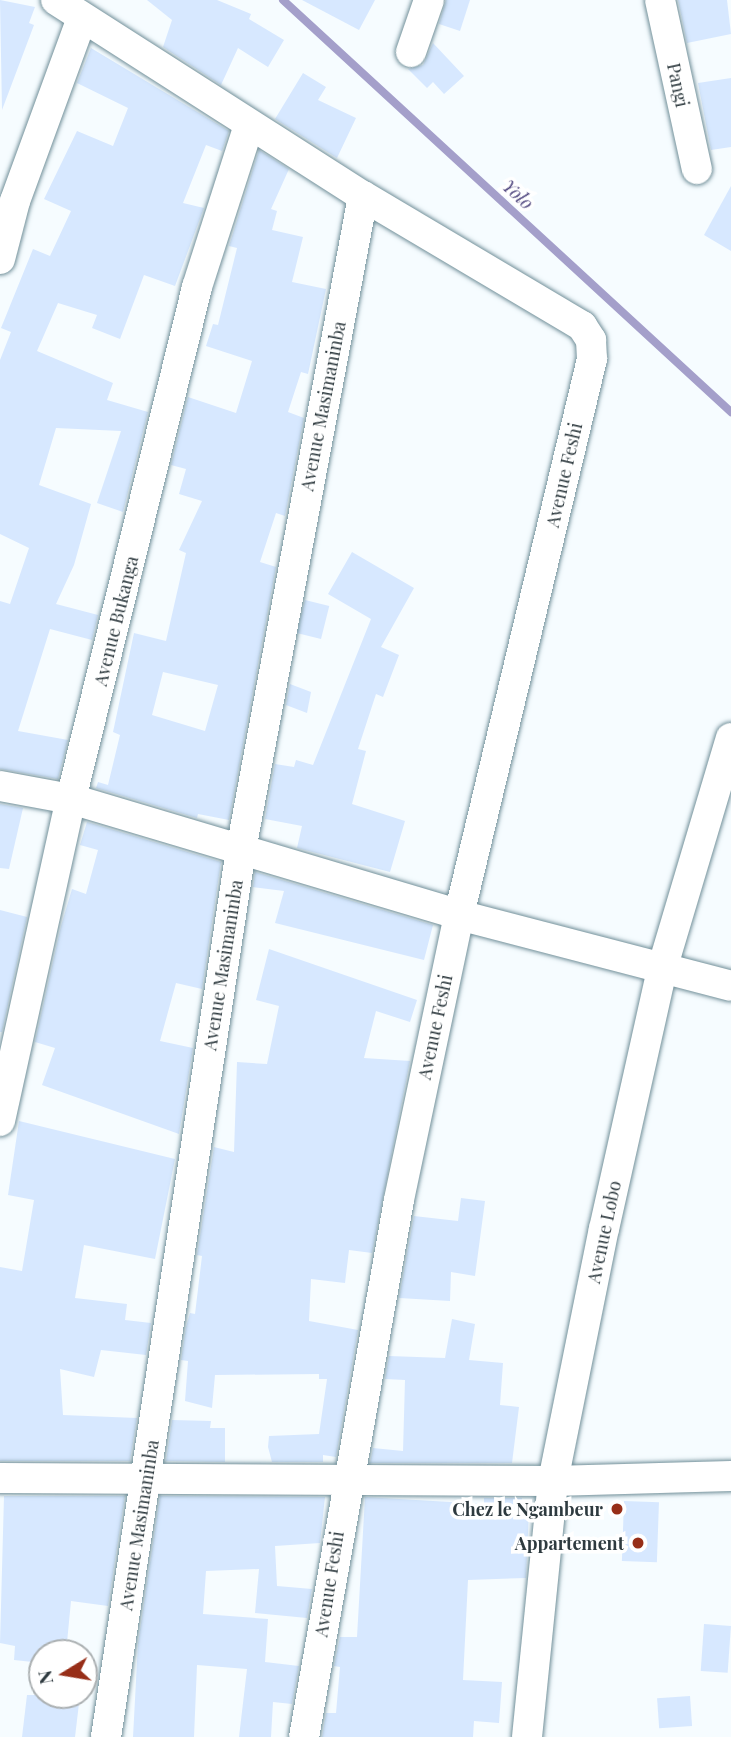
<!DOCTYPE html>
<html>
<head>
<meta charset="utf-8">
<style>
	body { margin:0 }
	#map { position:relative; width:731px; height:1737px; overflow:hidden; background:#f6fcff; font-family:"Playfair Display",serif }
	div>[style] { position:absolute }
	.stream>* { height:8px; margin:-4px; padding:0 4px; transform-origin:4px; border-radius:4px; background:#a49fca }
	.building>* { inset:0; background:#d7e8ff; transform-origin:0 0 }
	.roads { filter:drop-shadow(0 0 2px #72909a) drop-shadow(0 0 2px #72909a) }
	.minor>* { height:30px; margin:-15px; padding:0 15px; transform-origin:15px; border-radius:15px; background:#fff }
	.dots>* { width:19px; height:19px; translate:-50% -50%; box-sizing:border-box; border:4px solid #fff; border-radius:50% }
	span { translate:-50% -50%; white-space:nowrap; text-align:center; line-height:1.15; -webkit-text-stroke:7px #fff; paint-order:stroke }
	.street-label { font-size:18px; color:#2e3a3f }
	.poi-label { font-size:18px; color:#2e3a3f; font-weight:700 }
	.right { translate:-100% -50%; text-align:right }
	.water-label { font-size:19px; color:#4f467e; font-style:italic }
	.north { position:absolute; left:28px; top:1639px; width:70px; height:70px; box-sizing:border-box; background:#fff; border:2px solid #abb0b2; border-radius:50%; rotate:259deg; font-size:19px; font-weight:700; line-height:28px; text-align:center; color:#2e3a3f }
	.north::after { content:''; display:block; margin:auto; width:24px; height:32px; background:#972e18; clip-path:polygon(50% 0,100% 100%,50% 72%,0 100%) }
</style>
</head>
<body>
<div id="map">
	<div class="stream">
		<i style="left:283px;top:0;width:609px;rotate:42.6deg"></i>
	</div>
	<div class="building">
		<i style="clip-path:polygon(0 0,35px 7px,29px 23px,34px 25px,2px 110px)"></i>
		<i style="clip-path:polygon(147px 0,217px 0,251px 14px,249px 19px,284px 40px,268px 67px,238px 48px,221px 85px,163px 47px,172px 20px)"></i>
		<i style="clip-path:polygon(302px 0,375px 0,359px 30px)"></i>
		<i style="clip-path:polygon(446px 0,470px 0,460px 31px,439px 24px)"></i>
		<i style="clip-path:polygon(678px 0,727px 0,731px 34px,687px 43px)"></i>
		<i style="clip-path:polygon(433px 43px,464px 76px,444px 94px,433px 82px,427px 88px,408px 69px,423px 65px)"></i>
		<i style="clip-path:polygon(91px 48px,229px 131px,222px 151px,206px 145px,183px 203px,204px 208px,175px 286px,144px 275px,120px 339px,92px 328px,97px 315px,58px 303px,37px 351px,113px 383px,107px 400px,148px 412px,123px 512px,97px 503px,121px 431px,56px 428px,39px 485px,91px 504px,74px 565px,56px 604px,98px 615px,92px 640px,50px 629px,18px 731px,68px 740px,58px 779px,0 769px,0 601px,10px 604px,29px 548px,0 534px,0 360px,11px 332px,1px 328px,33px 249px,50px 256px,71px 211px,44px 199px,77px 131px,113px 146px,128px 108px,77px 83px)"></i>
		<i style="clip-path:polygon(303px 73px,326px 87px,318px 100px,356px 118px,337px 158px,275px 119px)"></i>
		<i style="clip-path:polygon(731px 78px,731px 147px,711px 150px,698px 83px)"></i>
		<i style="clip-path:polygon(evenodd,259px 150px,289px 169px,271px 209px,277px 211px,272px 230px,303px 237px,292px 282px,326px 289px,308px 374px,301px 372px,288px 412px,304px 418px,285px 516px,276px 513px,260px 562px,276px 567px,229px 820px,198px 814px,197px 818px,96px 788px,98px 782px,108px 785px,120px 735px,113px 732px,134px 633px,166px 641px,186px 553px,179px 550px,202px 501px,179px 494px,186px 469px,171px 465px,188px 397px,236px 413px,252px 361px,206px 346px,213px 324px,218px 325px,237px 248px,229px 246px,259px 150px,163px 672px,218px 685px,205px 731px,152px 715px,163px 672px)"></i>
		<i style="clip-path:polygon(731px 186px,731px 251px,704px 235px)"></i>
		<i style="clip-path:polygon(352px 552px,414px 588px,381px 647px,399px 655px,383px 697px,376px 694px,358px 749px,366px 751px,352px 804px,405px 821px,390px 872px,297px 848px,302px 826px,265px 819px,275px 764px,294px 767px,296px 760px,313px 765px,371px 619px,328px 594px)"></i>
		<i style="left:305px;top:600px;width:25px;height:34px;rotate:14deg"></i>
		<i style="clip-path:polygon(290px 684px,311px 692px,307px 713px,286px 705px)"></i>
		<i style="clip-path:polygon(0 804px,23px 808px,9px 869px,0 868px)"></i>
		<i style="clip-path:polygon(87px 822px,221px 862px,202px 989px,176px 983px,160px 1041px,193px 1048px,179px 1134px,42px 1085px,55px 1048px,35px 1042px,61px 926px,72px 889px,86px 894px,98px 850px,80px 845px)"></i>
		<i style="clip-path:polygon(255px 872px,433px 925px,424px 960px,275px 923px,284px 891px,253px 887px)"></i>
		<i style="clip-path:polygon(0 910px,27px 917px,2px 1032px,0 1032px)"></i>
		<i style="clip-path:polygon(269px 949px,417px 1000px,410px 1022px,376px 1011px,364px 1058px,410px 1061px,372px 1253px,349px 1250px,345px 1283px,311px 1279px,309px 1321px,358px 1330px,336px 1457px,323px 1455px,323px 1462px,272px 1462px,268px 1447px,269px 1436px,319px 1434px,327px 1379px,319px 1379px,319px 1374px,215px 1375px,212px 1408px,185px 1401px,188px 1361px,181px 1360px,186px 1327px,190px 1313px,195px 1314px,202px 1256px,197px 1255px,214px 1147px,234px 1152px,237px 1062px,267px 1064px,279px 1006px,256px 1000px)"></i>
		<i style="clip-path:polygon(19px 1121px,175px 1159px,155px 1259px,84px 1245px,75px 1298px,127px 1304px,125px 1320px,151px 1323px,146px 1355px,101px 1350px,94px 1377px,60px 1369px,63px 1415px,137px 1418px,130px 1461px,0 1461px,0 1267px,22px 1271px,34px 1200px,8px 1195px)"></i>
		<i style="clip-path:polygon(461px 1198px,485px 1201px,475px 1276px,451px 1272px,450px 1301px,399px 1298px,414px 1216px,458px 1221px)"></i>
		<i style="clip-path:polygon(452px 1319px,475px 1324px,469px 1360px,503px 1363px,500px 1405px,519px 1407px,512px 1463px,370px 1463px,373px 1448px,403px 1451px,405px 1380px,385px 1379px,389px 1356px,445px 1358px)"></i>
		<i style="clip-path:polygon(172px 1420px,211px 1421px,210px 1428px,225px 1428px,225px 1462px,166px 1461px)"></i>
		<i style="clip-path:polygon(4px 1496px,125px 1496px,108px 1606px,71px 1601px,66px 1653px,42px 1653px,42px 1663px,14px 1660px,15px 1646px,0 1643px)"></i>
		<i style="clip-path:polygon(160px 1496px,325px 1497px,320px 1543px,275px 1546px,277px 1586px,312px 1589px,307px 1618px,255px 1613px,259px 1569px,206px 1571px,203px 1614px,268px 1619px,265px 1662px,299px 1666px,292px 1704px,273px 1702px,271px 1737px,239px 1737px,247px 1669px,197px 1665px,194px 1737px,133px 1737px,138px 1643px)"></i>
		<i style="clip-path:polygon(365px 1497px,484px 1504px,484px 1498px,522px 1498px,523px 1510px,529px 1510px,526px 1578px,468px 1580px,463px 1680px,502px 1682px,499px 1723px,474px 1721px,473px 1737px,322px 1737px,326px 1713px,336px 1713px,340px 1667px,334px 1666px,340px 1637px,357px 1637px)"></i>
		<i style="left:624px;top:1501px;width:35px;height:60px;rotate:2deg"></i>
		<i style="left:704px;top:1624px;width:27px;height:47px;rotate:4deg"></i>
		<i style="clip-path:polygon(27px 1695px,80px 1695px,75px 1737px,22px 1737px)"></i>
		<i style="left:690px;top:1696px;width:30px;height:33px;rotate:86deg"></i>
	</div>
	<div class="roads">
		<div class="minor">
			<i style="left:56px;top:0;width:364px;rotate:32.6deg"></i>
			<i style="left:363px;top:196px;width:255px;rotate:30.7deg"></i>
			<i style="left:582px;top:326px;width:17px;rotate:57deg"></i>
			<i style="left:591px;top:340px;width:19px;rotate:87deg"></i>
			<i style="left:592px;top:359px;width:572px;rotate:103.45deg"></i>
			<i style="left:459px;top:915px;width:291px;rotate:101.9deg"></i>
			<i style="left:399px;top:1200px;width:545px;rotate:100.03deg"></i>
			<i style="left:660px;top:0;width:173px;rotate:77.7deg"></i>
			<i style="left:411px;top:52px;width:55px;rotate:-70.9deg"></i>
			<i style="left:0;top:259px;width:60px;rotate:-75.5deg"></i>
			<i style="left:15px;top:201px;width:195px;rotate:-69.9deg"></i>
			<i style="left:0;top:786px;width:72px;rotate:10.4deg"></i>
			<i style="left:71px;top:799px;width:405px;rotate:16.6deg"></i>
			<i style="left:459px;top:915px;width:281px;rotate:14.6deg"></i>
			<i style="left:0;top:1121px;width:330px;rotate:-77.6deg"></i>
			<i style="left:71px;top:799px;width:527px;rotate:-76.17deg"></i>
			<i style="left:197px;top:287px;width:170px;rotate:-72.2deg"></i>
			<i style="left:0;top:1478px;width:553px;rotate:0.31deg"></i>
			<i style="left:553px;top:1481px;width:178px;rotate:-1.6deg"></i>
			<i style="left:106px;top:1737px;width:897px;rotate:-81.35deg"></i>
			<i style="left:241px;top:850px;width:665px;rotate:-79.43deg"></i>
			<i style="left:527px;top:1737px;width:257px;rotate:-84.2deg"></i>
			<i style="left:553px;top:1481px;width:257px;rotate:-78.6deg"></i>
			<i style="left:604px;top:1229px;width:266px;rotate:-77.4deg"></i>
			<i style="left:662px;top:969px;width:241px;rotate:-73.4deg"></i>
		</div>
	</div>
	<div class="dots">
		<i style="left:617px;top:1509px;background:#972e18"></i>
		<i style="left:638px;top:1543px;background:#972e18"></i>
	</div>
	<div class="street-label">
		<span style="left:678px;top:85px;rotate:78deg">Pangi</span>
		<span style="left:323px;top:406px;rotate:-79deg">Avenue Masimaninba</span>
		<span style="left:564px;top:475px;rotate:-77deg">Avenue Feshi</span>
		<span style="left:116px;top:621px;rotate:-76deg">Avenue Bukanga</span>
		<span style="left:223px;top:965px;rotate:-81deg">Avenue Masimaninba</span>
		<span style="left:435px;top:1027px;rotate:-78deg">Avenue Feshi</span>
		<span style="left:604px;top:1232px;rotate:-78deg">Avenue Lobo</span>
		<span style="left:139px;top:1525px;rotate:-81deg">Avenue Masimaninba</span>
		<span style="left:329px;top:1584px;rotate:-81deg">Avenue Feshi</span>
	</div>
	<div class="poi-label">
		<span class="right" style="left:603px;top:1509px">Chez le Ngambeur</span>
		<span class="right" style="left:624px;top:1543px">Appartement</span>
	</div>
	<div class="water-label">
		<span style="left:518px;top:194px;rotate:43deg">Yolo</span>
	</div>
	<div class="north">N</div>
</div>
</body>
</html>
